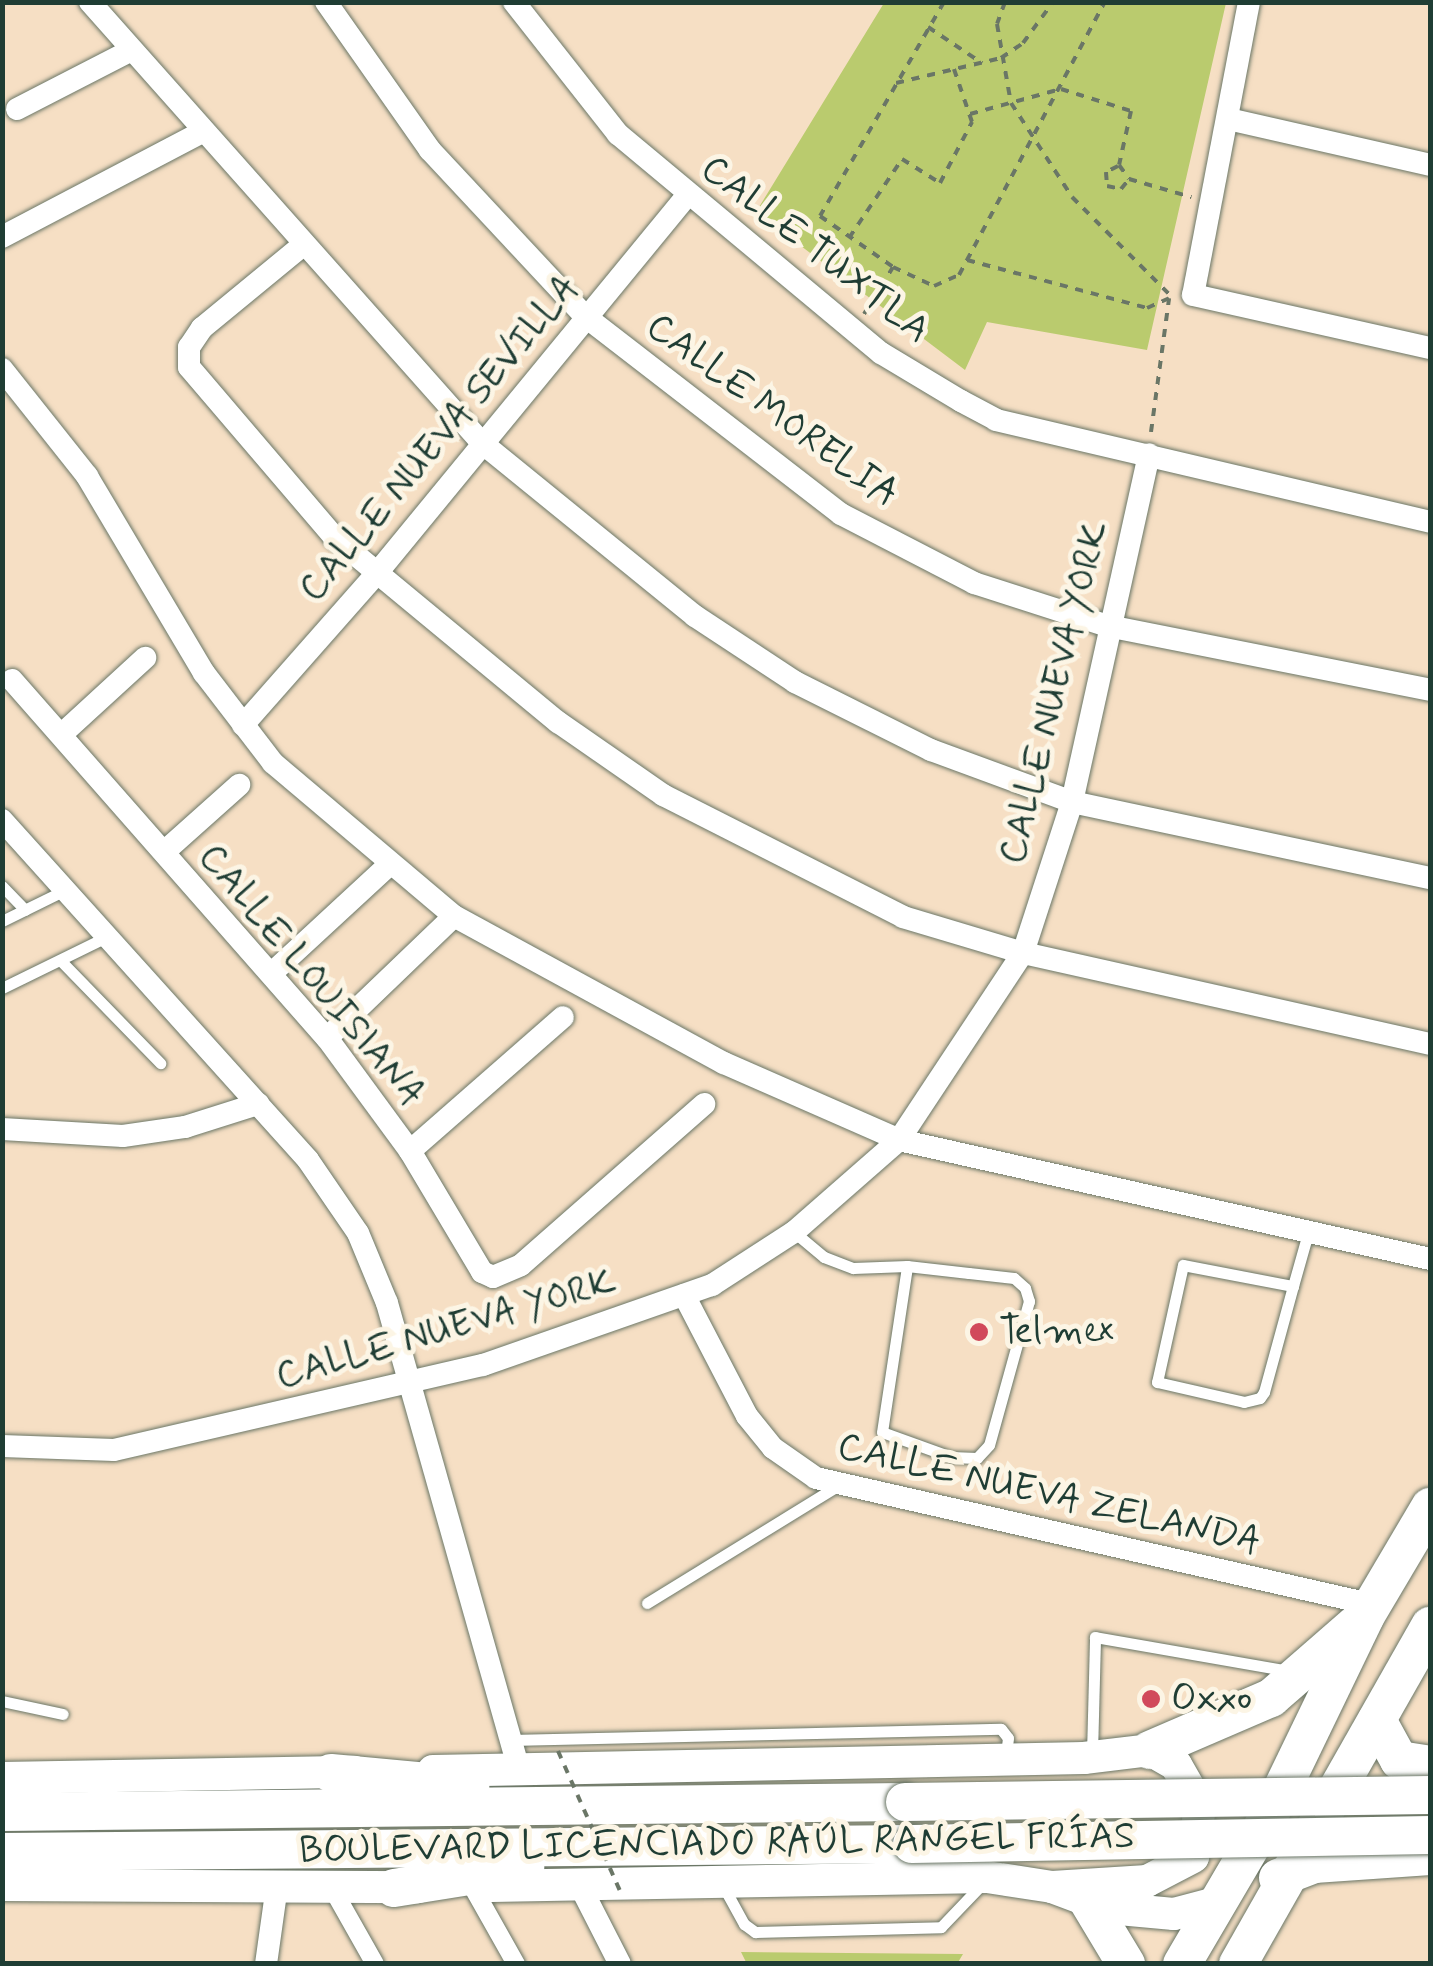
<!DOCTYPE html>
<html>
<head>
<meta charset="utf-8">
<style>
	body { margin:0 }
	#map { position:relative; width:1433px; height:1966px; overflow:hidden; background:#f6dfc4; font-family:Mynerve,sans-serif }
	div>[style] { position:absolute }
	.green>* { inset:0; background:#bacb6e }
	.path>* { height:4px; margin-top:-2px; transform-origin:0; background:repeating-linear-gradient(90deg,#6a7666 0 8px,transparent 0 16px) }
	.roads { filter:drop-shadow(0 0 2px #6a7666) drop-shadow(0 0 2px #6a7666) }
	.service>* { height:11px; margin:-5.5px; padding:0 5.5px; transform-origin:5.5px; border-radius:5.5px; background:#fff }
	.pedestrian>* { height:18px; margin:-9px; padding:0 9px; transform-origin:9px; border-radius:9px; background:#fff }
	.minor>* { height:22px; margin:-11px; padding:0 11px; transform-origin:11px; border-radius:11px; background:#fff }
	.secondary>* { height:32px; margin:-16px; padding:0 16px; transform-origin:16px; border-radius:16px; background:#fff }
	.primary>* { height:38px; margin:-19px; padding:0 19px; transform-origin:19px; border-radius:19px; background:#fff }
	.path-bridge>* { height:4px; margin-top:-2px; transform-origin:0; background:repeating-linear-gradient(90deg,#6a7666 0 8px,transparent 0 16px) }
	.bridges { filter:drop-shadow(0 0 2px #6a7666) drop-shadow(0 0 2px #6a7666) }
	.primary-bridge>* { height:38px; margin:-19px; padding:0 19px; transform-origin:19px; border-radius:19px; background:#fff }
	.dots>* { width:28px; height:28px; translate:-50% -50%; box-sizing:border-box; border:5px solid #fcf5e5; border-radius:50% }
	span { translate:-50% -50%; white-space:nowrap; text-align:center; line-height:1.15; -webkit-text-stroke:10px #fcf5e5; paint-order:stroke }
	.street-label { font-size:38px; color:#1f3d34 }
	.poi-label { font-size:38px; color:#1f3d34 }
	.left { translate:0 -50%; text-align:left }
	.frame { position:absolute; inset:0; border:5px solid #1f3d34; pointer-events:none }
</style>
</head>
<body>
<div id="map">
	<div class="green">
		<i style="clip-path:polygon(884px 3px,1226px 3px,1147px 350px,987px 322px,965px 370px,756px 212px)"></i>
		<i style="clip-path:polygon(741px 1952px,962px 1954px,963px 1954px,957px 1964px,747px 1964px)"></i>
	</div>
	<div class="path">
		<i style="left:944px;top:2px;width:247px;rotate:120.1deg"></i>
		<i style="left:820px;top:216px;width:89px;rotate:34.9deg"></i>
		<i style="left:893px;top:267px;width:45px;rotate:24.9deg"></i>
		<i style="left:934px;top:286px;width:27px;rotate:-24deg"></i>
		<i style="left:959px;top:275px;width:310px;rotate:-61.9deg"></i>
		<i style="left:1005px;top:2px;width:23px;rotate:110deg"></i>
		<i style="left:997px;top:24px;width:80px;rotate:80deg"></i>
		<i style="left:1011px;top:103px;width:112px;rotate:57deg"></i>
		<i style="left:1072px;top:197px;width:143px;rotate:45deg"></i>
		<i style="left:928px;top:27px;width:65px;rotate:33.7deg"></i>
		<i style="left:896px;top:83px;width:108px;rotate:-13.4deg"></i>
		<i style="left:1001px;top:58px;width:27px;rotate:-34deg"></i>
		<i style="left:1023px;top:43px;width:51px;rotate:-53.8deg"></i>
		<i style="left:970px;top:114px;width:94px;rotate:-15.4deg"></i>
		<i style="left:1061px;top:89px;width:73px;rotate:17.4deg"></i>
		<i style="left:1131px;top:111px;width:55px;rotate:102.5deg"></i>
		<i style="left:1119px;top:165px;width:17px;rotate:54deg"></i>
		<i style="left:1129px;top:179px;width:65px;rotate:16.2deg"></i>
		<i style="left:1118px;top:166px;width:13px;rotate:153deg"></i>
		<i style="left:1106px;top:172px;width:14px;rotate:86deg"></i>
		<i style="left:1107px;top:186px;width:14px;rotate:12deg"></i>
		<i style="left:1121px;top:189px;width:13px;rotate:-51deg"></i>
		<i style="left:849px;top:238px;width:95px;rotate:-56.1deg"></i>
		<i style="left:902px;top:159px;width:45px;rotate:32.3deg"></i>
		<i style="left:940px;top:183px;width:69px;rotate:-62.3deg"></i>
		<i style="left:972px;top:122px;width:56px;rotate:-108.8deg"></i>
		<i style="left:967px;top:260px;width:186px;rotate:14.9deg"></i>
		<i style="left:1147px;top:308px;width:24px;rotate:-24deg"></i>
		<i style="left:864px;top:314px;width:55px;rotate:-58.3deg"></i>
		<i style="left:1151px;top:432px;width:135px;rotate:-82.3deg"></i>
	</div>
	<div class="roads">
		<div class="service">
			<i style="left:2px;top:886px;width:33px;rotate:46deg"></i>
			<i style="left:2px;top:921px;width:70px;rotate:-26.2deg"></i>
			<i style="left:60px;top:960px;width:144px;rotate:45.8deg"></i>
			<i style="left:2px;top:988px;width:116px;rotate:-26.1deg"></i>
			<i style="left:794px;top:1232px;width:39px;rotate:40deg"></i>
			<i style="left:824px;top:1257px;width:31px;rotate:21deg"></i>
			<i style="left:853px;top:1268px;width:54px;rotate:-2.1deg"></i>
			<i style="left:907px;top:1266px;width:62px;rotate:6.4deg"></i>
			<i style="left:969px;top:1273px;width:45px;rotate:6.3deg"></i>
			<i style="left:1014px;top:1278px;width:15px;rotate:42deg"></i>
			<i style="left:1025px;top:1288px;width:14px;rotate:73deg"></i>
			<i style="left:1029px;top:1301px;width:149px;rotate:105.5deg"></i>
			<i style="left:989px;top:1445px;width:18px;rotate:133deg"></i>
			<i style="left:977px;top:1458px;width:26px;rotate:-178deg"></i>
			<i style="left:951px;top:1457px;width:73px;rotate:-160.1deg"></i>
			<i style="left:882px;top:1432px;width:168px;rotate:-81.4deg"></i>
			<i style="left:1293px;top:1286px;width:112px;rotate:-169.2deg"></i>
			<i style="left:1183px;top:1265px;width:120px;rotate:102.5deg"></i>
			<i style="left:1157px;top:1382px;width:89px;rotate:12.9deg"></i>
			<i style="left:1244px;top:1402px;width:16px;rotate:-14deg"></i>
			<i style="left:1260px;top:1398px;width:7px;rotate:-56deg"></i>
			<i style="left:1264px;top:1392px;width:110px;rotate:-74.7deg"></i>
			<i style="left:1293px;top:1286px;width:55px;rotate:-74.2deg"></i>
			<i style="left:647px;top:1603px;width:223px;rotate:-31.6deg"></i>
			<i style="left:2px;top:1701px;width:62px;rotate:12deg"></i>
			<i style="left:510px;top:1740px;width:491px;rotate:-1.3deg"></i>
			<i style="left:1001px;top:1729px;width:11px;rotate:52deg"></i>
			<i style="left:1008px;top:1738px;width:17px;rotate:97deg"></i>
			<i style="left:1092px;top:1754px;width:117px;rotate:-88.5deg"></i>
			<i style="left:1095px;top:1637px;width:197px;rotate:9.9deg"></i>
			<i style="left:722px;top:1884px;width:46px;rotate:61.2deg"></i>
			<i style="left:744px;top:1924px;width:14px;rotate:36deg"></i>
			<i style="left:755px;top:1932px;width:186px;rotate:-1.5deg"></i>
			<i style="left:941px;top:1927px;width:61px;rotate:-46.3deg"></i>
		</div>
		<div class="pedestrian">
			<i style="left:472px;top:1886px;width:90px;rotate:60.6deg"></i>
			<i style="left:332px;top:1888px;width:87px;rotate:60.5deg"></i>
		</div>
		<div class="minor">
			<i style="left:90px;top:2px;width:590px;rotate:48.37deg"></i>
			<i style="left:482px;top:443px;width:274px;rotate:39.1deg"></i>
			<i style="left:695px;top:616px;width:120px;rotate:33.4deg"></i>
			<i style="left:795px;top:682px;width:152px;rotate:26.6deg"></i>
			<i style="left:931px;top:750px;width:150px;rotate:20.2deg"></i>
			<i style="left:1072px;top:802px;width:366px;rotate:12deg"></i>
			<i style="left:326px;top:2px;width:181px;rotate:54.9deg"></i>
			<i style="left:430px;top:150px;width:229px;rotate:47deg"></i>
			<i style="left:586px;top:317px;width:322px;rotate:37.7deg"></i>
			<i style="left:841px;top:514px;width:150px;rotate:27.4deg"></i>
			<i style="left:974px;top:583px;width:141px;rotate:17.8deg"></i>
			<i style="left:1108px;top:626px;width:328px;rotate:11.2deg"></i>
			<i style="left:514px;top:2px;width:168px;rotate:51.8deg"></i>
			<i style="left:618px;top:134px;width:342px;rotate:39.8deg"></i>
			<i style="left:881px;top:353px;width:93px;rotate:31deg"></i>
			<i style="left:961px;top:401px;width:40px;rotate:28deg"></i>
			<i style="left:996px;top:420px;width:446px;rotate:13.2deg"></i>
			<i style="left:1249px;top:2px;width:298px;rotate:100.8deg"></i>
			<i style="left:1193px;top:295px;width:243px;rotate:12.6deg"></i>
			<i style="left:17px;top:109px;width:129px;rotate:-27.2deg"></i>
			<i style="left:1228px;top:119px;width:207px;rotate:12.8deg"></i>
			<i style="left:2px;top:237px;width:226px;rotate:-27.7deg"></i>
			<i style="left:303px;top:245px;width:131px;rotate:140.6deg"></i>
			<i style="left:202px;top:328px;width:23px;rotate:124deg"></i>
			<i style="left:189px;top:347px;width:20px;rotate:90deg"></i>
			<i style="left:189px;top:367px;width:223px;rotate:49.5deg"></i>
			<i style="left:334px;top:537px;width:291px;rotate:39.6deg"></i>
			<i style="left:558px;top:722px;width:128px;rotate:34.8deg"></i>
			<i style="left:663px;top:795px;width:269px;rotate:26.9deg"></i>
			<i style="left:903px;top:917px;width:125px;rotate:16.7deg"></i>
			<i style="left:1023px;top:953px;width:417px;rotate:12.6deg"></i>
			<i style="left:2px;top:369px;width:137px;rotate:51.5deg"></i>
			<i style="left:87px;top:476px;width:229px;rotate:59.3deg"></i>
			<i style="left:204px;top:673px;width:113px;rotate:52.5deg"></i>
			<i style="left:273px;top:763px;width:237px;rotate:40.2deg"></i>
			<i style="left:454px;top:916px;width:307px;rotate:28.6deg"></i>
			<i style="left:724px;top:1063px;width:191px;rotate:23.7deg"></i>
			<i style="left:899px;top:1140px;width:544px;rotate:12.63deg"></i>
			<i style="left:12px;top:680px;width:477px;rotate:48.7deg"></i>
			<i style="left:327px;top:1038px;width:140px;rotate:53.7deg"></i>
			<i style="left:410px;top:1151px;width:141px;rotate:59.2deg"></i>
			<i style="left:482px;top:1272px;width:12px;rotate:24deg"></i>
			<i style="left:493px;top:1277px;width:30px;rotate:-23deg"></i>
			<i style="left:521px;top:1265px;width:244px;rotate:-41.3deg"></i>
			<i style="left:243px;top:725px;width:203px;rotate:-48.6deg"></i>
			<i style="left:377px;top:573px;width:489px;rotate:-50.6deg"></i>
			<i style="left:62px;top:734px;width:113px;rotate:-42.5deg"></i>
			<i style="left:2px;top:820px;width:457px;rotate:48deg"></i>
			<i style="left:308px;top:1160px;width:88px;rotate:55.6deg"></i>
			<i style="left:358px;top:1233px;width:76px;rotate:67.5deg"></i>
			<i style="left:387px;top:1303px;width:484px;rotate:74.2deg"></i>
			<i style="left:164px;top:852px;width:101px;rotate:-41.8deg"></i>
			<i style="left:273px;top:972px;width:156px;rotate:-42.7deg"></i>
			<i style="left:327px;top:1038px;width:176px;rotate:-43.8deg"></i>
			<i style="left:2px;top:1129px;width:121px;rotate:3.3deg"></i>
			<i style="left:123px;top:1136px;width:63px;rotate:-8.3deg"></i>
			<i style="left:185px;top:1127px;width:77px;rotate:-17.5deg"></i>
			<i style="left:410px;top:1151px;width:203px;rotate:-41.2deg"></i>
			<i style="left:684px;top:1295px;width:136px;rotate:62.5deg"></i>
			<i style="left:747px;top:1416px;width:41px;rotate:50.9deg"></i>
			<i style="left:773px;top:1448px;width:52px;rotate:34.9deg"></i>
			<i style="left:816px;top:1478px;width:572px;rotate:12.82deg"></i>
			<i style="left:2px;top:1446px;width:112px;rotate:2deg"></i>
			<i style="left:114px;top:1450px;width:379px;rotate:-13deg"></i>
			<i style="left:483px;top:1365px;width:243px;rotate:-19.3deg"></i>
			<i style="left:712px;top:1285px;width:98px;rotate:-32.9deg"></i>
			<i style="left:794px;top:1232px;width:140px;rotate:-41.2deg"></i>
			<i style="left:899px;top:1140px;width:224px;rotate:-56.5deg"></i>
			<i style="left:1023px;top:953px;width:159px;rotate:-72deg"></i>
			<i style="left:1072px;top:802px;width:356px;rotate:-77.5deg"></i>
			<i style="left:579px;top:1884px;width:90px;rotate:62.9deg"></i>
			<i style="left:266px;top:1964px;width:79px;rotate:-82deg"></i>
		</div>
		<div class="secondary">
			<i style="left:433px;top:1771px;width:651px;rotate:-1.14deg"></i>
			<i style="left:1084px;top:1758px;width:66px;rotate:-6.9deg"></i>
			<i style="left:1150px;top:1750px;width:30px;rotate:30deg"></i>
			<i style="left:1176px;top:1765px;width:48px;rotate:60.3deg"></i>
			<i style="left:1200px;top:1807px;width:50px;rotate:98deg"></i>
			<i style="left:1193px;top:1857px;width:52px;rotate:152.4deg"></i>
			<i style="left:1147px;top:1881px;width:95px;rotate:176.4deg"></i>
			<i style="left:2px;top:1778px;width:352px;rotate:-1deg"></i>
			<i style="left:2px;top:1885px;width:416px;rotate:0.3deg"></i>
			<i style="left:487px;top:1886px;width:500px;rotate:-1.03deg"></i>
			<i style="left:987px;top:1877px;width:66px;rotate:8.7deg"></i>
			<i style="left:1052px;top:1887px;width:60px;rotate:20.6deg"></i>
			<i style="left:1108px;top:1908px;width:66px;rotate:5.2deg"></i>
			<i style="left:1174px;top:1914px;width:43px;rotate:-14.7deg"></i>
		</div>
		<div class="primary">
			<i style="left:1377px;top:1720px;width:46px;rotate:61.2deg"></i>
			<i style="left:1399px;top:1760px;width:31px;rotate:9deg"></i>
			<i style="left:1150px;top:1750px;width:132px;rotate:-23.3deg"></i>
			<i style="left:1271px;top:1698px;width:111px;rotate:-41deg"></i>
			<i style="left:331px;top:1773px;width:140px;rotate:5.3deg"></i>
			<i style="left:2px;top:1812px;width:903px;rotate:-0.63deg"></i>
			<i style="left:2px;top:1852px;width:910px;rotate:-0.5deg"></i>
			<i style="left:1278px;top:1878px;width:39px;rotate:-21deg"></i>
			<i style="left:1314px;top:1864px;width:116px;rotate:-3.9deg"></i>
			<i style="left:394px;top:1888px;width:133px;rotate:-9.1deg"></i>
			<i style="left:1088px;top:1901px;width:74px;rotate:58.9deg"></i>
			<i style="left:1182px;top:1964px;width:172px;rotate:-59.6deg"></i>
			<i style="left:1269px;top:1816px;width:221px;rotate:-64.2deg"></i>
			<i style="left:1365px;top:1617px;width:128px;rotate:-59.4deg"></i>
			<i style="left:1238px;top:1964px;width:389px;rotate:-60.4deg"></i>
		</div>
	</div>
	<div class="path-bridge">
		<i style="left:558px;top:1751px;width:153px;rotate:66.1deg"></i>
	</div>
	<div class="bridges">
		<div class="primary-bridge">
			<i style="left:905px;top:1802px;width:525px;rotate:-0.76deg"></i>
			<i style="left:912px;top:1844px;width:518px;rotate:-1deg"></i>
		</div>
	</div>
	<div class="dots">
		<i style="left:979px;top:1332px;background:#d1495b"></i>
		<i style="left:1151px;top:1699px;background:#d1495b"></i>
	</div>
	<div class="street-label">
		<span style="left:815px;top:250px;rotate:38deg">CALLE TUXTLA</span>
		<span style="left:772px;top:411px;rotate:36deg">CALLE MORELIA</span>
		<span style="left:440px;top:439px;rotate:-50deg">CALLE NUEVA SEVILLA</span>
		<span style="left:1055px;top:693px;rotate:-76deg">CALLE NUEVA YORK</span>
		<span style="left:311px;top:976px;rotate:50deg">CALLE LOUISIANA</span>
		<span style="left:446px;top:1330px;rotate:-16deg">CALLE NUEVA YORK</span>
		<span style="left:1049px;top:1495px;rotate:13deg">CALLE NUEVA ZELANDA</span>
		<span style="left:717px;top:1844px;rotate:-1deg">BOULEVARD LICENCIADO RAÚL RANGEL FRÍAS</span>
	</div>
	<div class="poi-label">
		<span class="left" style="left:999px;top:1332px">Telmex</span>
		<span class="left" style="left:1171px;top:1699px">Oxxo</span>
	</div>
	<div class="frame"></div>
</div>
</body>
</html>
